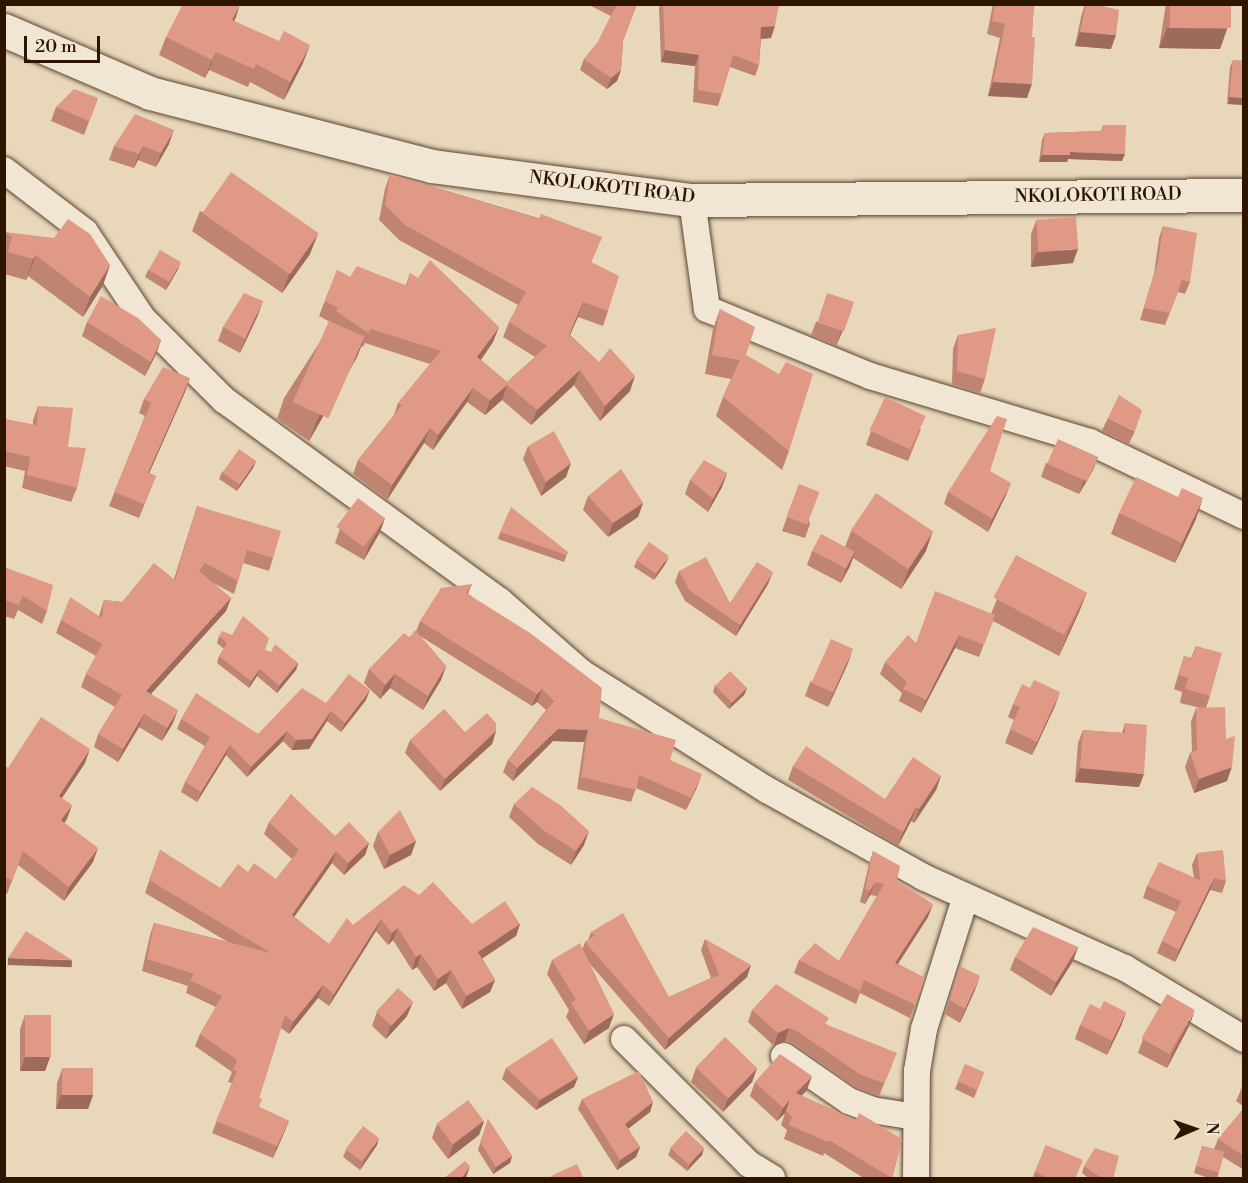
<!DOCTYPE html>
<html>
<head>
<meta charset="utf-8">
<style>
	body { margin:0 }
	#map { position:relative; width:1248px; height:1183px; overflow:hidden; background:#e9d7bb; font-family:"Libre Bodoni",serif }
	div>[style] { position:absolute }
	.roads { filter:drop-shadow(0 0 2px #5c4630) drop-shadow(0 0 2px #5c4630) }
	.minor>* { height:26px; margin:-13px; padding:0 13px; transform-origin:13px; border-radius:13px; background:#f1e5d3 }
	.secondary>* { height:33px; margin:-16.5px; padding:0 16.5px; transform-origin:16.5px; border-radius:16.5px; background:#f1e5d3 }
	.wall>* { inset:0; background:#c08472; transform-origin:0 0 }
	.shaded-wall>* { inset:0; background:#9c6b5c; transform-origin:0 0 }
	.building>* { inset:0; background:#df9984; transform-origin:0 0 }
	span { translate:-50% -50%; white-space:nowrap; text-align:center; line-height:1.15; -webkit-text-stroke:4.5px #f1e5d3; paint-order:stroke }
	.street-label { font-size:18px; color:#2d1502 }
	.frame { position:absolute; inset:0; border:6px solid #2d1502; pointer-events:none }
	.north { position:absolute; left:1164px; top:1099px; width:60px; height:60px; -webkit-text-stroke:4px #f1e5d3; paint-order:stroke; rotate:88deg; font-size:16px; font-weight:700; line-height:24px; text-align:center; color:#2d1502 }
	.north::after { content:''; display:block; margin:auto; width:21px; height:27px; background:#2d1502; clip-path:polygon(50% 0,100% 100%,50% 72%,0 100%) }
	.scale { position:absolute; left:24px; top:36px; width:76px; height:27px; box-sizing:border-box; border:3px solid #2d1502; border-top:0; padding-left:8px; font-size:18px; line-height:21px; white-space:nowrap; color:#2d1502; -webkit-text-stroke:4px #f1e5d3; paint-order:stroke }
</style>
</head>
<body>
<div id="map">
	<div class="roads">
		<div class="minor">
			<i style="left:4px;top:170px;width:102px;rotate:37.4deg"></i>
			<i style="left:85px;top:232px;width:105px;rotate:56.3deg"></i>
			<i style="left:143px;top:319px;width:115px;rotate:45deg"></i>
			<i style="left:224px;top:400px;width:341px;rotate:36.1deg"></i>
			<i style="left:500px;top:601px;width:109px;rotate:41.3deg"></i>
			<i style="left:582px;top:673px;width:219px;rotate:32.3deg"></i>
			<i style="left:767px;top:790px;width:179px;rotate:29.1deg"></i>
			<i style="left:923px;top:877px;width:222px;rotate:24.3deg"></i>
			<i style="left:1125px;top:968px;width:139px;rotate:30.8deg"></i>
			<i style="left:692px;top:200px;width:110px;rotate:82.2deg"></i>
			<i style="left:707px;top:309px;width:176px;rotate:22.3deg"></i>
			<i style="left:870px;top:376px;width:230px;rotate:16.7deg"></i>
			<i style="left:1090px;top:442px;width:171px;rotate:25.7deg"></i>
			<i style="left:624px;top:1039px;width:177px;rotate:45deg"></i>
			<i style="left:749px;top:1164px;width:27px;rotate:31deg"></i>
			<i style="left:784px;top:1056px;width:79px;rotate:34.7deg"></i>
			<i style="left:849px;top:1101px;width:25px;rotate:21deg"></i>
			<i style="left:872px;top:1110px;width:45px;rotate:9deg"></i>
			<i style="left:916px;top:1178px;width:107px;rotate:-89.5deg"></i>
			<i style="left:917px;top:1071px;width:43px;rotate:-80.5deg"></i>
			<i style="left:924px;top:1029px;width:136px;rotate:-72.5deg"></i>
		</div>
		<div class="secondary">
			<i style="left:4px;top:30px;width:159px;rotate:23.3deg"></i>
			<i style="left:150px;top:93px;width:291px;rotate:14.5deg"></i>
			<i style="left:432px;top:166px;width:262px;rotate:7.5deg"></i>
			<i style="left:692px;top:200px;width:552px;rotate:-0.52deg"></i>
		</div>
	</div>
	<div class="wall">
		<i style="clip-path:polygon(587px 4px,637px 4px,623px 41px,621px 70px,617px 81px,607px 89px,580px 70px,584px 59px,598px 42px,611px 16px)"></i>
		<i style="clip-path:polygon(660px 4px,779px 4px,771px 38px,761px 39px,759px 65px,755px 76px,730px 67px,718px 106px,693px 102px,695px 66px,661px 62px,659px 8px)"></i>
		<i style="clip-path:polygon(993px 4px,1034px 4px,1027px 98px,988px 96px,1000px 38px,987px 34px)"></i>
		<i style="clip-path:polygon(1085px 4px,1111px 49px,1075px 46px,1081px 17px)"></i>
		<i style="clip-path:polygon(1166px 4px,1231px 4px,1227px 29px,1220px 49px,1159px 48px)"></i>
		<i style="clip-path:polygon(236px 17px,234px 21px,303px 63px,284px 100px,250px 82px,248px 87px,209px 70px,205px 78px,159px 55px,166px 37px)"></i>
		<i style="clip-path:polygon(1233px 60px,1244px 61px,1244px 105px,1227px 104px,1230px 67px)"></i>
		<i style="clip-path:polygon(98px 98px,84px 135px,51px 121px,56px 107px)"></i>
		<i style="clip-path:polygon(1103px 125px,1122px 161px,1068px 159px,1067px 162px,1039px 162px,1042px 140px,1045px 133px,1101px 131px)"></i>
		<i style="clip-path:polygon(169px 144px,156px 167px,138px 160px,134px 168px,109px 160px,114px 146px)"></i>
		<i style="clip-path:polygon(390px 174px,602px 237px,591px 262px,608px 311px,603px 326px,578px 317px,570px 335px,630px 391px,600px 421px,574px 385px,531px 425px,502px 400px,485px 415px,467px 402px,433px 450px,424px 443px,387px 500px,353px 474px,358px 460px,394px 415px,398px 403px,430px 364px,365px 343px,363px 347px,361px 346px,357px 357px,309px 441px,277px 419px,284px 398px,332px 323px,319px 316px,337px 270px,350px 277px,406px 285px,410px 273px,493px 342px,481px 360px,507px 382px,535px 357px,503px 337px,509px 322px,518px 305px,399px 240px,379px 220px,385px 189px)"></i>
		<i style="clip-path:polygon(200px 211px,310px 254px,282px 293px,192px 231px)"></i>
		<i style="clip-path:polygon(1036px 221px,1073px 263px,1031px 267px,1031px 234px)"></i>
		<i style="clip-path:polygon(1163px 226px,1190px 282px,1185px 294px,1178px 292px,1165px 325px,1140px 320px,1154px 274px,1159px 238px)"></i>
		<i style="clip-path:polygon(5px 232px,110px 265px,103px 285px,83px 317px,28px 276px,26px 280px,4px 274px)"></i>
		<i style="clip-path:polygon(178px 269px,166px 290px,145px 277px,148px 270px)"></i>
		<i style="clip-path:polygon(720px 309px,746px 355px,789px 451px,782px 470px,716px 416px,723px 397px,731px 379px,705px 374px,713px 329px)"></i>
		<i style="clip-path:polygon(258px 315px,240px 353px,218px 341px,223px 327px)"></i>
		<i style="clip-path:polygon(849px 316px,836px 346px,811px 335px,816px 322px)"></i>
		<i style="clip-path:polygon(87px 322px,161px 340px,156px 354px,145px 376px,82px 336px)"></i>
		<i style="clip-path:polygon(958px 335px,985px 379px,980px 393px,952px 385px,953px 349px)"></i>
		<i style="clip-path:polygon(190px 378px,185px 392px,149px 473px,156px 476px,139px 518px,109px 506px,145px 416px,139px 413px,144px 399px)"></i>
		<i style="clip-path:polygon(38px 406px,68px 447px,77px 488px,71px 502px,22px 488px,25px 471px,4px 466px,4px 419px,33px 425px,33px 420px)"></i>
		<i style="left:1108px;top:418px;width:30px;height:15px;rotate:26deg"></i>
		<i style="clip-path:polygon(921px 429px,908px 461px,866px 445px,871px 431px)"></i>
		<i style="clip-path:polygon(528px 446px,566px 477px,541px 496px,523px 459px)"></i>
		<i style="clip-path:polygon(1098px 457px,1093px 470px,1079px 494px,1041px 477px,1046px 463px)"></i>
		<i style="clip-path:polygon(256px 461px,253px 468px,237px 491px,219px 479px,222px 472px)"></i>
		<i style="clip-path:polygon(727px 473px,722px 487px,708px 512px,685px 494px,690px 480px)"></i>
		<i style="clip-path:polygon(799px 484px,810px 524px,805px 538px,782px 531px)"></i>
		<i style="clip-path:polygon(948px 492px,1006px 495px,988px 532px,944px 504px)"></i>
		<i style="clip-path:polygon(588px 496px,643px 503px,638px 517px,608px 537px,583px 510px)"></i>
		<i style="clip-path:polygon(1178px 497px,1196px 519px,1175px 563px,1111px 534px,1119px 513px)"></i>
		<i style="clip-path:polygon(197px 506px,273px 558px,269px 571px,243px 563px,234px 594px,213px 583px,231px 598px,226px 611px,151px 693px,173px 723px,162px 741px,139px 727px,118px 762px,94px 747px,98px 734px,115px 707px,81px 687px,86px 674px,96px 656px,56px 633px,61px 620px,99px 616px,104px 600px,122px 602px,174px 579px)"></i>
		<i style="clip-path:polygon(385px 518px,380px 532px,364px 560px,335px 543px,340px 529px)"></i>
		<i style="clip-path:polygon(851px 531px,926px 551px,901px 589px,853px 558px,850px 566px,841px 583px,807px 565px,812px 551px,845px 547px)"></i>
		<i style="clip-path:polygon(500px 532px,568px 552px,564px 562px,498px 539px)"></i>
		<i style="clip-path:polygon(637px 560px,666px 563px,654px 580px,634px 567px)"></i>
		<i style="clip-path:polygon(4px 567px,47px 611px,42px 624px,18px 610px,14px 619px,4px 616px)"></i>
		<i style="clip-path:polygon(679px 571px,730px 603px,768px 584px,736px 636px,685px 601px,675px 582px)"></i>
		<i style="clip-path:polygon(472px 584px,468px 594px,599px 718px,670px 760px,697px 787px,686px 810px,636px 788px,631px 802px,577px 789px,584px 742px,553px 741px,513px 781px,503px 772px,508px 760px,546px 710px,537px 702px,532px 706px,420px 636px,446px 666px,441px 680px,423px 710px,390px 688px,380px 699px,364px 683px,369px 669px,416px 632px,420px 621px)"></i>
		<i style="clip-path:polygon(1087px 592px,1079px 612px,1059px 656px,993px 621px,979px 657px,955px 648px,921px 713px,899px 701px,902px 693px,880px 674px,885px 662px,916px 643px,991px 614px,997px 599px)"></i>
		<i style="clip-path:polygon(219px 636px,265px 650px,298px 663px,296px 670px,277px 693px,257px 676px,249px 688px,217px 663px,219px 656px,224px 649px,217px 643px)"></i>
		<i style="clip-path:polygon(1196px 646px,1210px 696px,1206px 708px,1227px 781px,1194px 793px,1185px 767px,1190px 753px,1192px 752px,1191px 722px,1196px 708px,1200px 708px,1180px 703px,1182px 692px,1174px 689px,1184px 656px,1191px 658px)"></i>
		<i style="clip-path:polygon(848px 663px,828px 707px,805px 696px,810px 682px)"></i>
		<i style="clip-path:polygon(715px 685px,747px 688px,744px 695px,729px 709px,713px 692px)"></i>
		<i style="clip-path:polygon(366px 700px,341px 732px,327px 721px,309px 749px,292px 750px,283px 741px,247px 777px,226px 755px,197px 802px,181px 792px,185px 782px,205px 746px,177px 729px,181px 719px,258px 734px,326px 703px)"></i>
		<i style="clip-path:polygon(1013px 704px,1055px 706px,1032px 755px,1005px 743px,1014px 720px,1008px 717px)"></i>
		<i style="clip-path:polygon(1125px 723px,1139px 787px,1075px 782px,1078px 743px,1083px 730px,1122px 733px)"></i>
		<i style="clip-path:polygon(496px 731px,492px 744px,440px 791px,405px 753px,410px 740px)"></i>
		<i style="clip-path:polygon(85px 763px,62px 798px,67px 819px,64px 822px,93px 862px,64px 901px,18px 865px,7px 894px,4px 893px,4px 766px,8px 768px)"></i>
		<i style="clip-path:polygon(793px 766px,885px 799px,941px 776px,936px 790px,914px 823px,911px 821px,898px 846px,788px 780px)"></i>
		<i style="clip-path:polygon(514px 804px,584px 845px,571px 865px,538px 844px,509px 817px)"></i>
		<i style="clip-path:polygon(269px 822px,369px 843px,365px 855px,344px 875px,332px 863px,294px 917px,329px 944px,353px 925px,419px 895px,472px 924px,520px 924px,516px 936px,482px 958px,495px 980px,490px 992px,462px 1009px,446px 983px,434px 991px,417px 967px,412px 970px,393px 940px,388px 945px,376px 931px,329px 1006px,318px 998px,289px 1034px,281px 1028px,259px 1098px,259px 1107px,289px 1121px,273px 1158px,212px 1133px,232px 1083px,228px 1082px,232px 1072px,195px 1046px,200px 1034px,216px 1007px,186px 993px,188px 986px,142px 971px,150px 935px,154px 923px,228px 942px,145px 893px,160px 850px,220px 888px,248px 872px,276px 879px,292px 859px,264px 834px)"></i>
		<i style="clip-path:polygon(378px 832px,416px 841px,411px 855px,384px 869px,373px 846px)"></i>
		<i style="clip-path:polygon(873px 851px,897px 881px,928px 917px,898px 964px,925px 978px,910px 1018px,860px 993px,856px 1004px,794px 973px,799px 960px,839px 961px,877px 896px,870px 895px,865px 904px,860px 902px,869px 864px)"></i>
		<i style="clip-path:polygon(1197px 853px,1226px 881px,1222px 893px,1210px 890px,1175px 962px,1157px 953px,1162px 941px,1176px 912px,1143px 898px,1147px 886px,1194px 878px,1192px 865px)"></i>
		<i style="clip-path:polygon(591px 932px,669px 997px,711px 978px,701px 950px,705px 939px,747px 977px,665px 1050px,590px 964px,609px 1028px,584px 1044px,566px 1017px,569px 1010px,547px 974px,552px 960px,583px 948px,585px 942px,588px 940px)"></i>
		<i style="clip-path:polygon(1078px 947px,1073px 961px,1051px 996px,1010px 970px,1015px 957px)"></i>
		<i style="clip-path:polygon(960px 966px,975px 990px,960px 1023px,945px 1014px)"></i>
		<i style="clip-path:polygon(1100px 1009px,1126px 1012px,1121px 1026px,1107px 1055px,1075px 1039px,1080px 1025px)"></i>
		<i style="clip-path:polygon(752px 1010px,826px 1024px,892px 1065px,879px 1096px,856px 1088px,792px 1043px,785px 1041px,774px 1046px,748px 1022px)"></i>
		<i style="clip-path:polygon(377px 1012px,407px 1016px,386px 1039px,372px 1026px)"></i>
		<i style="clip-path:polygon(25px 1015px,50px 1057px,45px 1071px,20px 1071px,20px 1029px)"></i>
		<i style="clip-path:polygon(1190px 1024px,1167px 1068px,1138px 1053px,1143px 1039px)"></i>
		<i style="clip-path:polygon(506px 1068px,578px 1077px,574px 1087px,536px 1110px,502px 1079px)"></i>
		<i style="clip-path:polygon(696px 1068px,757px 1068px,752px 1082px,723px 1112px,691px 1082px)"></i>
		<i style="clip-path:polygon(62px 1069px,93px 1095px,88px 1109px,56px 1109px,57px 1083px)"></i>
		<i style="clip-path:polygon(984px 1072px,974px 1098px,955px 1089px,958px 1082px)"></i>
		<i style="clip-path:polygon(755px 1082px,807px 1090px,801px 1096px,856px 1120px,902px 1139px,892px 1179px,865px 1179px,824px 1153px,823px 1156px,784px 1139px,787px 1130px,781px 1125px,785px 1113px,777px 1121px,750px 1096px)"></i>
		<i style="clip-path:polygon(1244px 1083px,1244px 1107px,1236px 1101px)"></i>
		<i style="clip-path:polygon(582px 1099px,653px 1102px,650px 1112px,628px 1129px,640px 1147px,636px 1157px,617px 1170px,578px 1109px)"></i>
		<i style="clip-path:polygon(1244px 1108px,1244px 1170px,1223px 1157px,1217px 1179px,1212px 1179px,1194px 1173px,1202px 1146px,1214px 1149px,1218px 1139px)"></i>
		<i style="clip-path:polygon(488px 1119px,512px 1156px,510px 1163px,493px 1174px,478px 1150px)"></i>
		<i style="clip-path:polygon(484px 1121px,479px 1135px,448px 1159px,432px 1138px,437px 1124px)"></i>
		<i style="clip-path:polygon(377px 1145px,360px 1170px,343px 1157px,346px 1150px)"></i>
		<i style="clip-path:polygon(1046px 1145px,1076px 1179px,1032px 1179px)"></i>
		<i style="clip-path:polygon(671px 1148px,702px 1155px,687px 1171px,668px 1155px)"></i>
		<i style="clip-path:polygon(1084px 1166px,1113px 1179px,1090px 1179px,1082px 1173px)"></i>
	</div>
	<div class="shaded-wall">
		<i style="clip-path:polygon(240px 4px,236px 17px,225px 38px,232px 20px)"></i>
		<i style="clip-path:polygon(775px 26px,771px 38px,757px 39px,761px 27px)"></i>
		<i style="clip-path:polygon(1167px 28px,1227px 29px,1220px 49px,1159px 48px)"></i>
		<i style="clip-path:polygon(1080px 32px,1116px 35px,1111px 49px,1075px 46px)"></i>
		<i style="clip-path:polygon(310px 45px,303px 63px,284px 100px,290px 82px)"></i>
		<i style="clip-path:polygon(665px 50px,699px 55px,695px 66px,661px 62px)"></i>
		<i style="clip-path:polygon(216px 52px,209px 70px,205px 78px,212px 60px)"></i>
		<i style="clip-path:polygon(621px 70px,617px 81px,607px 89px,611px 78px)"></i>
		<i style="clip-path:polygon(993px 82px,1032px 84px,1027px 98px,988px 96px)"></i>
		<i style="left:1229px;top:97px;width:15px;height:7px;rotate:4deg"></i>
		<i style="clip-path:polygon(174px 130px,169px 144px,156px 167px,161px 153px)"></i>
		<i style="clip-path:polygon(143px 146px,138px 160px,134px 168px,139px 154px)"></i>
		<i style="clip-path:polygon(1070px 152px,1125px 154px,1122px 161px,1068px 159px,1067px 162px,1039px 162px,1042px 155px)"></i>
		<i style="clip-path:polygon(318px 234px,310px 254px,282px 293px,290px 272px)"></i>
		<i style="clip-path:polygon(1078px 249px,1073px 263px,1031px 267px,1036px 253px)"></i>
		<i style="clip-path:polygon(36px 255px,28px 276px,26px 280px,33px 259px)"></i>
		<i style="clip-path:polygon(181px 262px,178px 269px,166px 290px,169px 283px)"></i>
		<i style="clip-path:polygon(110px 265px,103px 285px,83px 317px,90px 297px)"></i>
		<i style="clip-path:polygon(263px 301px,258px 315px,240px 353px,245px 339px)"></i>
		<i style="clip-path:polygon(583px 302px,578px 317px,563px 350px,569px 335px)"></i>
		<i style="clip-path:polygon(854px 302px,849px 316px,836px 346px,841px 332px)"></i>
		<i style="clip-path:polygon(499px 327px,493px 342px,472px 372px,477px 357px)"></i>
		<i style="clip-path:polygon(365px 337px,357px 357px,309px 441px,317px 420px)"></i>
		<i style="clip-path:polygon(161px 340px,156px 354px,145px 376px,151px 362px)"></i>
		<i style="clip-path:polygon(580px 370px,574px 385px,531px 425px,537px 410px)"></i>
		<i style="clip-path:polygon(635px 376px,630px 391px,600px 421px,605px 406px)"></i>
		<i style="clip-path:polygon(190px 378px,185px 392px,143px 487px,148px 473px)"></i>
		<i style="clip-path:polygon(507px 385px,502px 400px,485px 415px,490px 400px)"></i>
		<i style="clip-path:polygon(473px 388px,467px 402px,433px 450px,438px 435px)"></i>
		<i style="clip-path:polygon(430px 428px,424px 443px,387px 500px,392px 485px)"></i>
		<i style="clip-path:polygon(1098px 457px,1093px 470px,1079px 494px,1084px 480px)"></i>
		<i style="clip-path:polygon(256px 461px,253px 468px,237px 491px,240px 484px)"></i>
		<i style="clip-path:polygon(571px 463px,566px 477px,541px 496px,546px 482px)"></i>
		<i style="clip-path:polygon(727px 473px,722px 487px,708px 512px,713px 499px)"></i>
		<i style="clip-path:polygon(1011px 483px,1006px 495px,988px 532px,992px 519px)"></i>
		<i style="clip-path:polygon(1203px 498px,1196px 519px,1175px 563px,1182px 543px)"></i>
		<i style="clip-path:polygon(643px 503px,638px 517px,608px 537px,613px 523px)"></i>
		<i style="clip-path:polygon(385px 518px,380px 532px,364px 560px,369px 546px)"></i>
		<i style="clip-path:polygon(933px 531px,926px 551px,901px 589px,909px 569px)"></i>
		<i style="clip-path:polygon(855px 552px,850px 566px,841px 583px,846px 569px)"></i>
		<i style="clip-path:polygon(669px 556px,666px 563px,654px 580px,657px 573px)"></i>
		<i style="clip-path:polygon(773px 572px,768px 584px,736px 636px,740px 625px)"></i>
		<i style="clip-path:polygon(1087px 592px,1079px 612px,1059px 656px,1067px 636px)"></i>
		<i style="clip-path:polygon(231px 598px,226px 611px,142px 704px,146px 691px)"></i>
		<i style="clip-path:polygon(959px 635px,955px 648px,921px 713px,926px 700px)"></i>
		<i style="clip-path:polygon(853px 649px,848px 663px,828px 707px,833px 693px)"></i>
		<i style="clip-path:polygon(298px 663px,296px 670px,277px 693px,279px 686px)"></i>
		<i style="clip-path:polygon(446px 666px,441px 680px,423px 710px,428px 696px)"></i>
		<i style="clip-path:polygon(260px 669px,257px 676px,249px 688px,251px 681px)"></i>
		<i style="clip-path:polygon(395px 674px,390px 688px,380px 699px,385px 685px)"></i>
		<i style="clip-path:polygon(747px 688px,744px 695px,729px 709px,732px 702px)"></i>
		<i style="clip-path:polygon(542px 689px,537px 702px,532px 706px,537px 694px)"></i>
		<i style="clip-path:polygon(370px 690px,366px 700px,341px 732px,345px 723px)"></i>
		<i style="clip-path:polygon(1060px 692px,1055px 706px,1032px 755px,1037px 742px)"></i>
		<i style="clip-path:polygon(178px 710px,173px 723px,162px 741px,167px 728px)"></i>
		<i style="clip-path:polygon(331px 711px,327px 721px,309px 749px,292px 750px,296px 740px)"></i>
		<i style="clip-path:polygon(144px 714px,139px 727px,118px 762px,123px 749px)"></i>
		<i style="clip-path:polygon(558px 729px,588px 730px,584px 742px,553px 741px,513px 781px,517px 768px)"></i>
		<i style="clip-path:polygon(287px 731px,283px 741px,247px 777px,251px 767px)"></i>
		<i style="clip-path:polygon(496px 731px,492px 744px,440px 791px,445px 779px)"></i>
		<i style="clip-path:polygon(230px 745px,226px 755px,197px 802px,201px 792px)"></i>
		<i style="clip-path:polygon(90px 749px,85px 763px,54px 810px,59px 796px)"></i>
		<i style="clip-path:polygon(1232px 767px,1227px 781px,1194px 793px,1199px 779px)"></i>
		<i style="clip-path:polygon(1080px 768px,1144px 774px,1139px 787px,1075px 782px)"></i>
		<i style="clip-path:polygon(702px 774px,697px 787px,686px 810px,691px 798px)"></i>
		<i style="clip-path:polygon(941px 776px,936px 790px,914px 823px,919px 809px)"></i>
		<i style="clip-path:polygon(72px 805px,67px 819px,56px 834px,61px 820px)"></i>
		<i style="clip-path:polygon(916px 807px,911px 821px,898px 846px,903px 832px)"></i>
		<i style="clip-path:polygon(589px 831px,584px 845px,571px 865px,576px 851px)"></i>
		<i style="clip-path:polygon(416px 841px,411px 855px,384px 869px,390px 855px)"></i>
		<i style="clip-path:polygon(369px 843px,365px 855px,344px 875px,348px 863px)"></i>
		<i style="clip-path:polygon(98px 848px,93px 862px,64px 901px,69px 887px)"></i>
		<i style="clip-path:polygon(336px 851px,332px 863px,287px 927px,292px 915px)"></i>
		<i style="clip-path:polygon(1214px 878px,1210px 890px,1175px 962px,1179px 950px)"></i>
		<i style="clip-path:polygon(875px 882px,870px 895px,865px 904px,870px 891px)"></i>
		<i style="clip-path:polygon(933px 904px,928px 917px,890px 976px,895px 963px)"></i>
		<i style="clip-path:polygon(381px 919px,376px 931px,329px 1006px,334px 994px)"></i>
		<i style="clip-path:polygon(520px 924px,516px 936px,474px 964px,478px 952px)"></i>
		<i style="clip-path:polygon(398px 928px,393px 940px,388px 945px,392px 933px)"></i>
		<i style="clip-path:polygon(1078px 947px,1073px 961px,1051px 996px,1056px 982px)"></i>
		<i style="clip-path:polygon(421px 954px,417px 967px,412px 970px,416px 957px)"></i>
		<i style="left:8px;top:958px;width:64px;height:7px;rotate:2deg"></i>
		<i style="clip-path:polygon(751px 965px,747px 977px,665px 1050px,669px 1038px)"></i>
		<i style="clip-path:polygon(451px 970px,446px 983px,434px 991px,438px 979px)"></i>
		<i style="clip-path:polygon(980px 976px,975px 990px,960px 1023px,965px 1009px)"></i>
		<i style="clip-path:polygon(495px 980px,490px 992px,462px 1009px,466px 996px)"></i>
		<i style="clip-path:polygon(323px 985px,318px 998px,289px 1034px,293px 1022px)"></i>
		<i style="clip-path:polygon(413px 1002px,407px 1016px,386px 1039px,391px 1025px)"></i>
		<i style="clip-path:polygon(1195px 1010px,1190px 1024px,1167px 1068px,1172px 1054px)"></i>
		<i style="clip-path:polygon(1126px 1012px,1121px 1026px,1107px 1055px,1112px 1041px)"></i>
		<i style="clip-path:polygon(614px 1014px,609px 1028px,584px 1044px,589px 1031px)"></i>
		<i style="clip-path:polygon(789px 1028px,785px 1041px,774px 1046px,778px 1033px)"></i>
		<i style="clip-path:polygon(25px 1057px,50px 1057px,45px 1071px,20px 1071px)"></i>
		<i style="clip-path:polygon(757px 1068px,752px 1082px,723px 1112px,728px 1098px)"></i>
		<i style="clip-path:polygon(812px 1076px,807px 1090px,791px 1107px,796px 1093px)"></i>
		<i style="clip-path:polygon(578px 1077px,574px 1087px,536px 1110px,540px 1100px)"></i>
		<i style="clip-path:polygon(61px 1095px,93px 1095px,88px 1109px,56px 1109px)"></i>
		<i style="clip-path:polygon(790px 1099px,785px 1113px,777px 1121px,783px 1108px)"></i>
		<i style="clip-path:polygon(653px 1102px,650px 1112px,621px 1134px,625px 1124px)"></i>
		<i style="clip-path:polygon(289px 1121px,284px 1133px,273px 1158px,277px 1146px)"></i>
		<i style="clip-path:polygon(484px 1121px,479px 1135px,448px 1159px,453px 1145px)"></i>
		<i style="clip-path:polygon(379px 1138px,377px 1145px,360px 1170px,363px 1163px)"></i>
		<i style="clip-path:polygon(640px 1147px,636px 1157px,617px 1170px,620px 1160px)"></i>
		<i style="clip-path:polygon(704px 1148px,702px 1155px,687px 1171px,690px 1164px)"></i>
		<i style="clip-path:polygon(512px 1156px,510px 1163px,493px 1174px,496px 1167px)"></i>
		<i style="clip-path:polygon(470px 1166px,467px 1175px,465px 1179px,461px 1179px)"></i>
	</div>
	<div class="building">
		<i style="clip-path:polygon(183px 4px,240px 4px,232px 20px,279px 41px,284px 31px,310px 45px,290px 82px,256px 64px,254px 69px,216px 52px,212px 60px,166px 37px)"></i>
		<i style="clip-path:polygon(617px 4px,637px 4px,623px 40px,621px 70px,611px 78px,584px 59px,598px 42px)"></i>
		<i style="clip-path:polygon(663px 4px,779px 4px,775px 26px,761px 27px,759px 65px,733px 55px,722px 94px,698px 90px,699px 55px,665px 50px)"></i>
		<i style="clip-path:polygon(995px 4px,1034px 4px,1032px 37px,1035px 37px,1032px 84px,993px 82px,1005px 24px,992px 21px)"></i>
		<i style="clip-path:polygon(1086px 4px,1093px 4px,1119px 10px,1116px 35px,1080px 32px)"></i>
		<i style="left:1170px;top:4px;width:61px;height:24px"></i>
		<i style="clip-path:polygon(1233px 60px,1244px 61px,1244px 98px,1229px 97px)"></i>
		<i style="clip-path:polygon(74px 89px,98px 98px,89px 121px,56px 107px)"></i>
		<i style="clip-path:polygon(135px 114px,174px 130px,161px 153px,143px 146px,139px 154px,114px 146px)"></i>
		<i style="clip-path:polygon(1103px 125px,1126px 125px,1125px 154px,1070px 152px,1070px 155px,1042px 155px,1045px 133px,1102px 131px)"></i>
		<i style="left:231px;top:172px;width:107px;height:50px;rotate:35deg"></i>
		<i style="clip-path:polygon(390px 174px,539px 219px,541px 214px,602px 237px,591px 262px,619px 276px,608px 311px,583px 302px,569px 335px,599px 362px,610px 348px,635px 376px,605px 406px,580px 370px,537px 410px,507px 385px,490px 400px,473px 388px,438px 435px,430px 428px,392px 485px,358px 460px,402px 405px,398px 403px,441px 351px,371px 329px,368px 333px,336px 311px,338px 308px,325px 301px,337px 270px,350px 277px,357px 266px,407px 286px,410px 273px,418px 278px,430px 260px,499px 327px,477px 357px,507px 382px,547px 346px,509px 322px,526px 292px,405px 225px,385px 205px)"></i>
		<i style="left:1076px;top:217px;width:32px;height:40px;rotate:86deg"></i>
		<i style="clip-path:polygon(68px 219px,90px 234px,110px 265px,90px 297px,36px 255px,33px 259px,8px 252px,12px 237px,5px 232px,54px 238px)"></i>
		<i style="clip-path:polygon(1163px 226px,1197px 233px,1190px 282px,1182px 280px,1170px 313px,1144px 308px,1158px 262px)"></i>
		<i style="left:160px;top:250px;width:24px;height:23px;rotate:30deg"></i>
		<i style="clip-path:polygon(244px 293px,263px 301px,245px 339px,223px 327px)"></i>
		<i style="left:827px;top:293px;width:28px;height:31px;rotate:18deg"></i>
		<i style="clip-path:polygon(101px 296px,138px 318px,161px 340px,151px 362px,87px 322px)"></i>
		<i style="clip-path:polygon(720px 309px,755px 327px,746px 355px,779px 374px,786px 362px,813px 374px,789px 451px,723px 397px,740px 360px,712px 355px)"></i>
		<i style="left:329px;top:321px;width:39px;height:89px;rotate:24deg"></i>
		<i style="clip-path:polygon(996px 328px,985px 379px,957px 371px,958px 335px)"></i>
		<i style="clip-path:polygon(163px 367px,190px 378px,148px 473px,156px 476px,144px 504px,114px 492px,151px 403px,144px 399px)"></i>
		<i style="clip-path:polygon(1119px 395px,1142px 410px,1135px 431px,1108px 418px)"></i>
		<i style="left:885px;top:397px;width:45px;height:37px;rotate:25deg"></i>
		<i style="clip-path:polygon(38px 406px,73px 408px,68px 447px,86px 448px,77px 488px,27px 475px,30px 457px,4px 451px,4px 419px,37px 425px)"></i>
		<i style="clip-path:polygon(997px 416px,1007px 419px,990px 471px,1011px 483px,992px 519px,948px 492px)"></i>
		<i style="clip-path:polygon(554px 431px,571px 463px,546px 482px,528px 446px)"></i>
		<i style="left:1058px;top:439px;width:44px;height:27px;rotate:24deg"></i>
		<i style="left:239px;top:449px;width:21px;height:29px;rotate:35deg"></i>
		<i style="clip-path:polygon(704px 460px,727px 473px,713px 499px,690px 480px)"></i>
		<i style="clip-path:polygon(621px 469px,643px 503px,613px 523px,588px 496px)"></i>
		<i style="clip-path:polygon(1136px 477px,1178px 497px,1182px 488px,1203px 498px,1182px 543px,1119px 513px)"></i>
		<i style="left:799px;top:484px;width:22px;height:35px;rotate:21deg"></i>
		<i style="left:876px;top:493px;width:69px;height:45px;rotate:34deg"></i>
		<i style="left:358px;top:498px;width:34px;height:36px;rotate:37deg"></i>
		<i style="clip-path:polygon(197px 506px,281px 531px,273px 558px,247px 550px,238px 581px,205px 563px,199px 571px,231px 598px,146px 691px,178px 710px,167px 728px,144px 714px,123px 749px,98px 734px,122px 695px,86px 674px,102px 644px,61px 620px,70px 597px,102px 618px,104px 600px,122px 602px,154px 563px,175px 580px)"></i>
		<i style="clip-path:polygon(511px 507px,568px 552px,566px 555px,500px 532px)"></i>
		<i style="left:821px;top:534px;width:38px;height:19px;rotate:28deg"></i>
		<i style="left:649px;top:542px;width:24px;height:22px;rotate:35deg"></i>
		<i style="left:1016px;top:555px;width:80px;height:48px;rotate:28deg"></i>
		<i style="clip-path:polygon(706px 557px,730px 603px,757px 562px,773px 572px,740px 625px,689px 590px,679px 571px)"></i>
		<i style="clip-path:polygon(4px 567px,53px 585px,47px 611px,23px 596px,19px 605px,4px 600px)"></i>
		<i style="clip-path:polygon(472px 584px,466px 593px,530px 633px,602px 688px,599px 718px,676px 740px,670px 760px,702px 774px,691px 798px,639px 775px,636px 790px,581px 777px,588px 730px,558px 729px,517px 768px,508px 760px,554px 701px,542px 689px,537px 694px,420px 621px,441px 588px)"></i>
		<i style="clip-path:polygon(935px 591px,995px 615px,984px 645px,959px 635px,926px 700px,903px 689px,907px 682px,885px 662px,908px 635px,916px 643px)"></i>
		<i style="clip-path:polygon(243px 616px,269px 638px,265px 650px,271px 652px,275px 644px,298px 663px,279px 686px,260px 669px,251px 681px,219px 656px,227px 643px,219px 636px,222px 631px,232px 635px)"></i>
		<i style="clip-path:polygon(415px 630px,446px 666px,428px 696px,395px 674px,385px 685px,369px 669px,404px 633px,410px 638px)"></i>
		<i style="left:831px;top:639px;width:24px;height:48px;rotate:24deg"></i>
		<i style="clip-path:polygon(1196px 646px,1222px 653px,1210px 696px,1185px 689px,1188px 678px,1179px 675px,1184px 656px,1192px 659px)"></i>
		<i style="left:730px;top:671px;width:24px;height:21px;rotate:45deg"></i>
		<i style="clip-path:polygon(349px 674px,370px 690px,345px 723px,331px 711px,312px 739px,296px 740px,287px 731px,251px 767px,230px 745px,201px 792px,185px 782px,210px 737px,181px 719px,196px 693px,258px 734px,302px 688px,326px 703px)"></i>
		<i style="clip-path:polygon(1034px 680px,1060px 692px,1037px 742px,1010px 729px,1020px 707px,1013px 704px,1022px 684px,1030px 688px)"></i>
		<i style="clip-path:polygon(1225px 707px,1226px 739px,1235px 736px,1232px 767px,1199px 779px,1190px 753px,1197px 750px,1196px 708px)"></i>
		<i style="clip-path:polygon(444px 709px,465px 732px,487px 713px,496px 723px,496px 731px,445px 779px,410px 740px)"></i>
		<i style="clip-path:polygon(41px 717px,90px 749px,59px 796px,72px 805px,61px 820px,98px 848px,69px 887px,23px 851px,12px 880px,4px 877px,4px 766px,8px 768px)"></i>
		<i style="clip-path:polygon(1125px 723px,1147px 725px,1144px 774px,1080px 768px,1083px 730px,1125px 733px)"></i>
		<i style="clip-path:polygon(806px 746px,885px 799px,913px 757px,941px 776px,919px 809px,916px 807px,903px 832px,793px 766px)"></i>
		<i style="clip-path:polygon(532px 787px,560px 805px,589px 831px,576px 851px,543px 830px,514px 804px)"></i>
		<i style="clip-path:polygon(291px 794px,335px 836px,349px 822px,369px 843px,348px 863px,336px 851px,292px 915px,329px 944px,347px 918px,353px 925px,404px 885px,419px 895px,433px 882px,472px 924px,505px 901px,520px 924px,478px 952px,495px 980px,466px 996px,451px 970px,438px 979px,421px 954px,416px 957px,398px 928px,392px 933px,381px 919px,334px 994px,323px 985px,293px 1022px,285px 1015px,259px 1098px,262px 1099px,259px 1107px,289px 1121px,277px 1146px,216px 1121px,237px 1071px,233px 1070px,237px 1060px,200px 1034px,222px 996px,190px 980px,194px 974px,147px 959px,154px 923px,271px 953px,149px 880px,160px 850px,220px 888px,238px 864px,248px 872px,254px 863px,276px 879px,299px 850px,269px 822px)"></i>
		<i style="clip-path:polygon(400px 810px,416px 841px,390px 855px,378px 832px)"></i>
		<i style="clip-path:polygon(1223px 850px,1226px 881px,1214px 878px,1179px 950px,1162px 941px,1181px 901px,1147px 886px,1159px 862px,1200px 880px,1197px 853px)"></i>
		<i style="clip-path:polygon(873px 851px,900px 866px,897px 881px,933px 904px,895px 963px,925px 978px,915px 1005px,864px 980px,860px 991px,799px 960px,815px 943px,839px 961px,884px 884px,875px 882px,870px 891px,865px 889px)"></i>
		<i style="clip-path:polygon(623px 913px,669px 997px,719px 975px,705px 939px,751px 965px,669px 1038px,585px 942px,595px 935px,591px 932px)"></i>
		<i style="clip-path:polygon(1033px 927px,1078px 947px,1056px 982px,1015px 957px)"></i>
		<i style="clip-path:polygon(26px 931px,72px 960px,8px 958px)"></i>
		<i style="clip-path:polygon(580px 943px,614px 1014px,589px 1031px,571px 1003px,576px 1000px,552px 960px)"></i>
		<i style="clip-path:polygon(960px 966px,980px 976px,965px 1009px,950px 1000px)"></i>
		<i style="clip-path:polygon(776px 984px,829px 1018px,825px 1024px,897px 1053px,884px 1083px,861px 1075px,797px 1031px,789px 1028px,778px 1033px,752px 1010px)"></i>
		<i style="left:398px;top:988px;width:21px;height:32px;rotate:43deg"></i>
		<i style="left:1167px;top:994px;width:32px;height:51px;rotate:30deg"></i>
		<i style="clip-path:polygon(1104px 1001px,1126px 1012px,1112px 1041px,1080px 1025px,1090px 1004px,1100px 1009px)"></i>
		<i style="left:25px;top:1015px;width:26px;height:42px"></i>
		<i style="left:725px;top:1037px;width:45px;height:42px;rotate:44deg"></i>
		<i style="clip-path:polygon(552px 1038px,578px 1077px,540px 1100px,506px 1068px)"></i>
		<i style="clip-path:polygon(780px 1054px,812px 1076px,796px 1093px,856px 1120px,859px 1113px,902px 1139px,892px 1178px,829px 1140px,828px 1142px,789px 1125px,792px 1117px,786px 1111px,790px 1099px,783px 1108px,755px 1082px)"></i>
		<i style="left:965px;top:1064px;width:21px;height:19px;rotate:23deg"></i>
		<i style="left:93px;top:1068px;width:27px;height:31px;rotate:90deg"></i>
		<i style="clip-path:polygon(639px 1071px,653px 1102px,625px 1124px,640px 1147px,620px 1160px,582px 1099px)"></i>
		<i style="clip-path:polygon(1244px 1083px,1244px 1093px,1240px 1090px)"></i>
		<i style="left:468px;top:1100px;width:26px;height:39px;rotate:53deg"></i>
		<i style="clip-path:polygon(1244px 1108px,1244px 1156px,1218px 1139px)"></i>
		<i style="clip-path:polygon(488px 1119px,512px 1156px,496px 1167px,481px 1143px)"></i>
		<i style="left:363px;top:1126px;width:20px;height:29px;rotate:37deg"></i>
		<i style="left:686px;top:1131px;width:25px;height:23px;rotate:43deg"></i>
		<i style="clip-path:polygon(1046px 1145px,1083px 1160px,1075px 1179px,1050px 1179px,1035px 1172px)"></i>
		<i style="left:1202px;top:1146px;width:23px;height:21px;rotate:15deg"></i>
		<i style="clip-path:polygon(1095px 1148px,1119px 1156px,1113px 1179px,1103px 1179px,1084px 1166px)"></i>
		<i style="clip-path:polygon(465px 1161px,470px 1166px,461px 1179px,443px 1179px)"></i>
		<i style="clip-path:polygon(577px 1164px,584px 1179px,552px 1179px,551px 1176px)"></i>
	</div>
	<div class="street-label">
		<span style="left:612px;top:188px;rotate:7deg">NKOLOKOTI ROAD</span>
		<span style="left:1098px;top:196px;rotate:-1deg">NKOLOKOTI ROAD</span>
	</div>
	<div class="frame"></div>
	<div class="north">N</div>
	<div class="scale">20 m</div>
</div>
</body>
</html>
